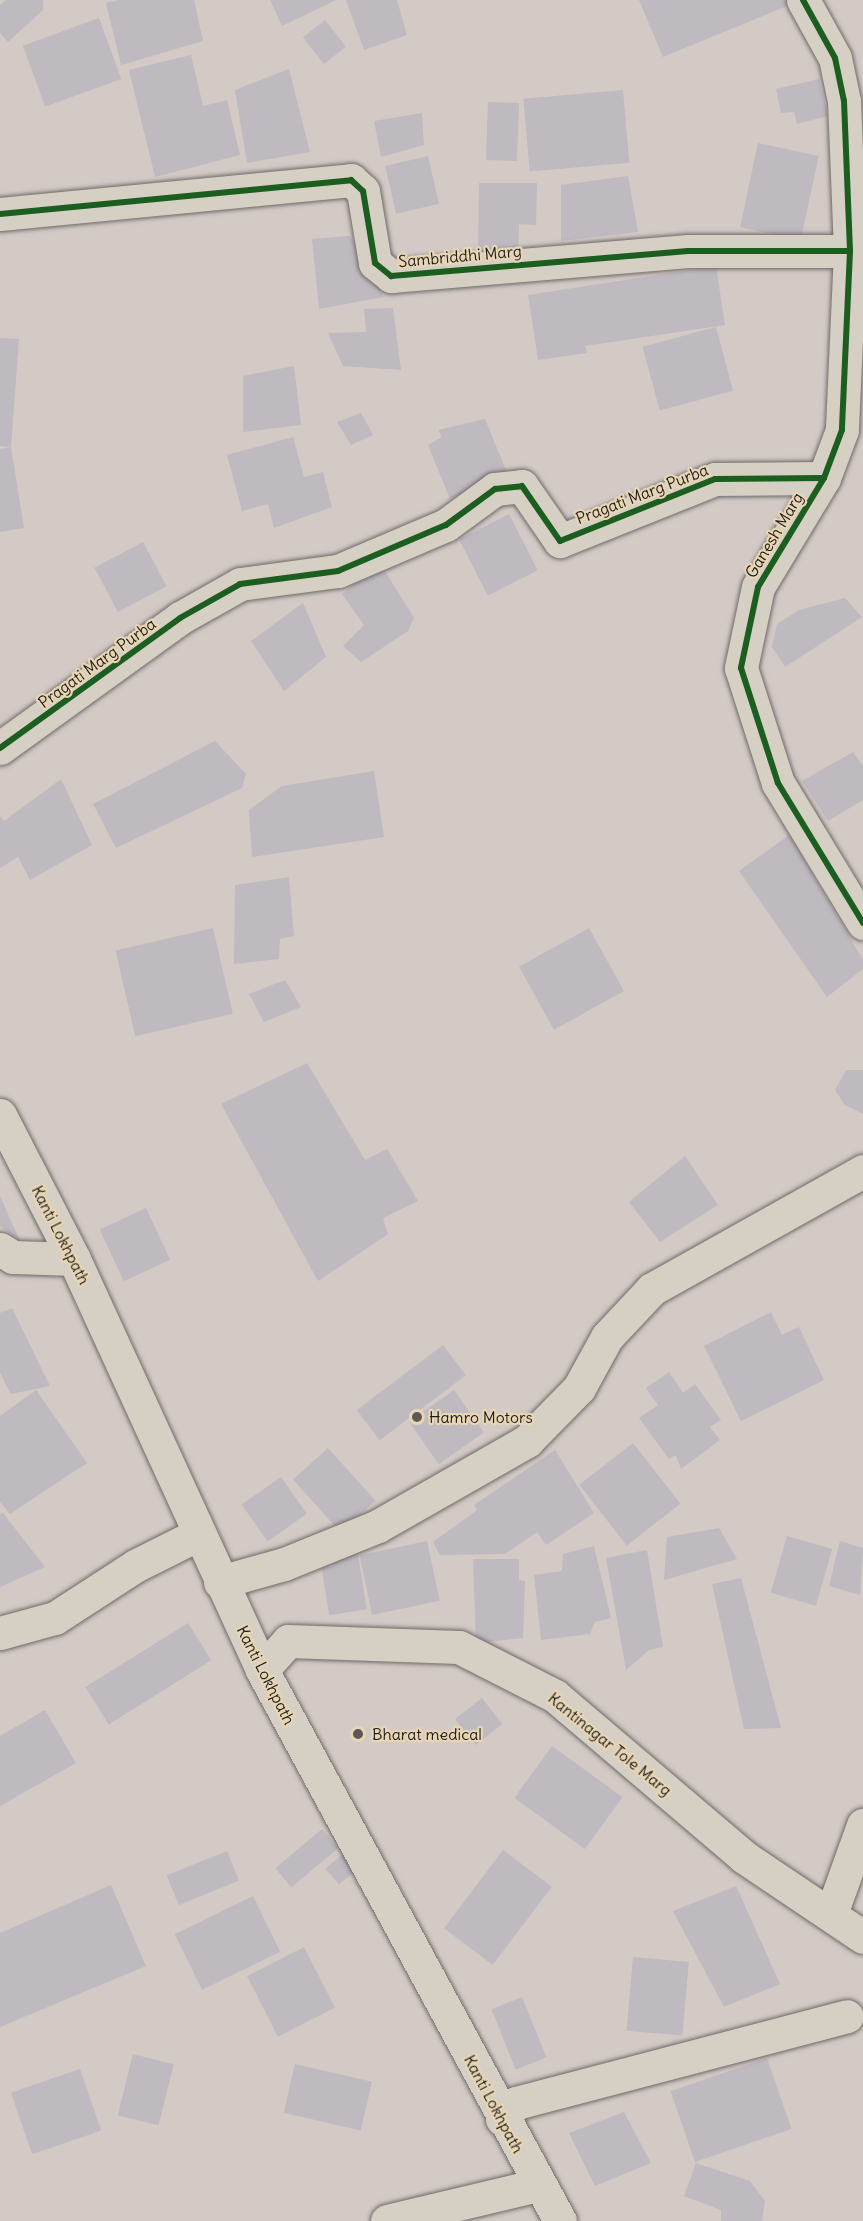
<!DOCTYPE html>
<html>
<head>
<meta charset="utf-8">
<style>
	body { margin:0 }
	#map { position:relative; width:863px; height:2221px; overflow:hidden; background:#d3cac6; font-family:Delius,sans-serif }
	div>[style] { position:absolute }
	.building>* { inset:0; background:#bfb9c0; transform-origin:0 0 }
	.roads { filter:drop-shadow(0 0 2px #6e6a68) drop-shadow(0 0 2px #6e6a68) }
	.minor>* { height:33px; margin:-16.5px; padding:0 16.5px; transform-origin:16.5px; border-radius:16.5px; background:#d6cfc4 }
	.major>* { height:33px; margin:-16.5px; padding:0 16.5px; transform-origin:16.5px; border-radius:16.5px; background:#d6cfc4 }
	.cycleway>* { height:6px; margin:-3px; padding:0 3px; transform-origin:3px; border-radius:3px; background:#1b5e20 }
	.dots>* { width:16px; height:16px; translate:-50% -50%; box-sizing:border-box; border:3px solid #e8d5b3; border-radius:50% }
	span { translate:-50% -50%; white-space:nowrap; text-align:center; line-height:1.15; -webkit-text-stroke:4.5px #e8d5b3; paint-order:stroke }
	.street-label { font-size:16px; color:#1c1c1c }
	.poi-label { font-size:16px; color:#1c1c1c }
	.left { translate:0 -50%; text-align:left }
</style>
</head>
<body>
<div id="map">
	<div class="building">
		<i style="clip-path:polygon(6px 0,43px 0,43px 10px,8px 42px,0 33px,0 5px)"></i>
		<i style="clip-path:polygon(118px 0,194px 0,203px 41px,121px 65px,106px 3px)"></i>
		<i style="clip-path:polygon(270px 0,336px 0,282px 26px)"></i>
		<i style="clip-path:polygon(346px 0,397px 0,407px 35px,364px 50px)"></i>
		<i style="clip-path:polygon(639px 0,785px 0,787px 6px,663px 57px)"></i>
		<i style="left:99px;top:18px;width:65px;height:81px;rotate:70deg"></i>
		<i style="left:325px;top:20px;width:34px;height:28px;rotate:52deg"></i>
		<i style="clip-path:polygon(191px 55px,203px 106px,227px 100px,240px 155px,155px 177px,129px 70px)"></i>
		<i style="clip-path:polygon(289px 69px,310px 152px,247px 163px,235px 90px)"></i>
		<i style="clip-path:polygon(819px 79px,828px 116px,797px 124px,794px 112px,781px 113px,776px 89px)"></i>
		<i style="left:623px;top:90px;width:73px;height:100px;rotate:85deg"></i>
		<i style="left:488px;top:102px;width:31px;height:58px;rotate:2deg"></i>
		<i style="clip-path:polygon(422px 113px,424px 145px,381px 157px,374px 121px)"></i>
		<i style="left:758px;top:143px;width:62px;height:86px;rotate:12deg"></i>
		<i style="left:428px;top:156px;width:49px;height:44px;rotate:77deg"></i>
		<i style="clip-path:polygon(628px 176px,638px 232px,561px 241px,561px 185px)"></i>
		<i style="clip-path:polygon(479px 183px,537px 183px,536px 225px,519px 224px,518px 253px,478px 253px)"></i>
		<i style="clip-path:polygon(350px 236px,384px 297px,319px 309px,312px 239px)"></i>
		<i style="clip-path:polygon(716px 266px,725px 325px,585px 346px,587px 353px,538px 360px,528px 295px)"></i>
		<i style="clip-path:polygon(393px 308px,401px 370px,343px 366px,328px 333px,366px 332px,364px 309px)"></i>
		<i style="left:716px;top:327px;width:66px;height:76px;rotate:75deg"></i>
		<i style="clip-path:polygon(0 338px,19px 339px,11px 447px,0 446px)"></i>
		<i style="clip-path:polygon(294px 366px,301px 425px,243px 432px,243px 376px)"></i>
		<i style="clip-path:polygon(361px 413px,373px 435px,351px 445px,337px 422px)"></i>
		<i style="clip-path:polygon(485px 419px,508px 475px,450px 499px,428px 445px,442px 437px,438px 430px)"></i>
		<i style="clip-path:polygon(293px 437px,304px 477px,323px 472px,332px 507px,274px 528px,268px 504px,242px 511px,227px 455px)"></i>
		<i style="clip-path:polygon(11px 447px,24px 528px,0 532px,0 449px)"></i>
		<i style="left:509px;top:514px;width:63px;height:56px;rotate:63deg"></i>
		<i style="left:143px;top:542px;width:50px;height:55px;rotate:62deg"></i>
		<i style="clip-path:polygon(380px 563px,414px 618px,408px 631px,361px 662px,343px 646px,364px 625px,342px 594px)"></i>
		<i style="clip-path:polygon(845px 598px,862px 617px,785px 667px,772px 647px,777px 624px,799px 610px)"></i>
		<i style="clip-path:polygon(303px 603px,326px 657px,284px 691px,251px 641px)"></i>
		<i style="clip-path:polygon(215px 741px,246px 774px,242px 788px,116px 848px,93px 804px)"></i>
		<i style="clip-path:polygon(853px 752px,863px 766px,863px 800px,828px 821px,802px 781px)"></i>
		<i style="clip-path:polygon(374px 771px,384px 837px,252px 857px,249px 810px,282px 786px)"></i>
		<i style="clip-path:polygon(61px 779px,92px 845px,30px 880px,18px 857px,0 868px,0 816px,4px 821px)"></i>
		<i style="clip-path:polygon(789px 835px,863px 960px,863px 969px,827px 997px,739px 871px)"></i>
		<i style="clip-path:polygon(289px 877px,294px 936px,280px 939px,279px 959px,234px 964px,235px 885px)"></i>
		<i style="left:213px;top:928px;width:88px;height:100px;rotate:77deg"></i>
		<i style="left:589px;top:928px;width:72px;height:80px;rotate:61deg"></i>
		<i style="clip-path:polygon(285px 980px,301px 1007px,264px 1022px,249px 994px)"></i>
		<i style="clip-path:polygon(307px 1063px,365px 1160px,387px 1149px,418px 1201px,383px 1218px,388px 1234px,318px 1281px,221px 1104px)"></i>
		<i style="clip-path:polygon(846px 1070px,863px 1070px,863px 1114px,845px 1105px,835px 1090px)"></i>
		<i style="clip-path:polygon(685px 1156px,718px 1205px,660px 1242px,629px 1202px)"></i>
		<i style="clip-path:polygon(0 1196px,20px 1241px,0 1226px)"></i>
		<i style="left:146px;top:1208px;width:57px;height:51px;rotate:65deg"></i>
		<i style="clip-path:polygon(12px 1308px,50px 1386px,11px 1394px,0 1373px,0 1313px)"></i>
		<i style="clip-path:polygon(771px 1312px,782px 1335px,799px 1327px,824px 1380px,741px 1421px,704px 1346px)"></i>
		<i style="left:443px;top:1345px;width:38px;height:108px;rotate:53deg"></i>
		<i style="clip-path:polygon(669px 1372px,683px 1393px,695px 1384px,721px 1420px,710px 1427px,720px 1440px,681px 1469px,676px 1455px,669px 1459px,639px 1418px,658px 1405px,646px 1388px)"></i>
		<i style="clip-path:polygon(36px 1390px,87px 1463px,10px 1514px,0 1502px,0 1416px)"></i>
		<i style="left:454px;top:1390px;width:52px;height:55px;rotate:55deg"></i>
		<i style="left:633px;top:1443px;width:77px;height:68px;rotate:52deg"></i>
		<i style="left:328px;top:1448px;width:71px;height:47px;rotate:48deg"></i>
		<i style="clip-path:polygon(555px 1450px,594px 1513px,546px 1545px,537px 1532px,505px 1554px,440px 1555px,433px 1542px,477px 1510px,474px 1505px)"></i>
		<i style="left:281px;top:1477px;width:45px;height:48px;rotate:55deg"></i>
		<i style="clip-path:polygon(3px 1513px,45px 1567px,0 1587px,0 1514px)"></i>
		<i style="clip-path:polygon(719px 1528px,737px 1559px,664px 1580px,667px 1537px)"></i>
		<i style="left:787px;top:1536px;width:47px;height:59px;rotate:16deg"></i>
		<i style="left:427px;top:1541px;width:61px;height:69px;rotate:78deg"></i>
		<i style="clip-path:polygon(840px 1541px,863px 1548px,860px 1595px,829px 1586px)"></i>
		<i style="clip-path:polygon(594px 1546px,611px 1618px,595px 1622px,590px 1634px,541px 1640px,534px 1575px,562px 1571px,563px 1554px)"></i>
		<i style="clip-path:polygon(647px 1550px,663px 1647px,649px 1650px,626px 1670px,606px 1558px)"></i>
		<i style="left:358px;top:1554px;width:56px;height:38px;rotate:81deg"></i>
		<i style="clip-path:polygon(473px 1559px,519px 1559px,519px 1580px,525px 1581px,523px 1638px,476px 1643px)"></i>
		<i style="clip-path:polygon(741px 1578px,781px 1728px,744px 1729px,712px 1584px)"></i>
		<i style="left:188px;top:1623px;width:44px;height:121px;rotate:58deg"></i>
		<i style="left:482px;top:1698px;width:33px;height:34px;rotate:52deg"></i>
		<i style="clip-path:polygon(45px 1710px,76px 1763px,0 1806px,0 1736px)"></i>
		<i style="left:552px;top:1746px;width:87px;height:64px;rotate:36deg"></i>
		<i style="left:322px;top:1829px;width:25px;height:61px;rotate:50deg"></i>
		<i style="left:348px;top:1850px;width:21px;height:29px;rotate:51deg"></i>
		<i style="left:503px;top:1850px;width:61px;height:98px;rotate:37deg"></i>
		<i style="left:227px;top:1851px;width:32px;height:65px;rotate:68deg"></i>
		<i style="clip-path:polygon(111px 1885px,146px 1966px,0 2027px,0 1933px)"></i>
		<i style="clip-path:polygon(736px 1886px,780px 1984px,724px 2007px,673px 1911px)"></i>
		<i style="left:253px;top:1896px;width:62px;height:87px;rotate:64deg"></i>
		<i style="left:304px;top:1947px;width:68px;height:64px;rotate:63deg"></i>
		<i style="left:633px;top:1957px;width:56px;height:74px;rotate:5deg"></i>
		<i style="left:522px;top:1997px;width:65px;height:33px;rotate:68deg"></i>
		<i style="left:133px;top:2054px;width:42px;height:63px;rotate:14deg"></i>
		<i style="left:767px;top:2058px;width:75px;height:102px;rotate:71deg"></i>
		<i style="left:295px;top:2064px;width:79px;height:50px;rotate:13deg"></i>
		<i style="left:80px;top:2069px;width:65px;height:73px;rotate:71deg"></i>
		<i style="clip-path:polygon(624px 2112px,651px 2163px,595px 2186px,569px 2133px)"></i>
		<i style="clip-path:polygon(696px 2163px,750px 2181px,765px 2201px,762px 2221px,721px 2221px,721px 2210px,684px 2196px)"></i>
	</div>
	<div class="roads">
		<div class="minor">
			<i style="left:803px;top:0;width:66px;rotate:61.1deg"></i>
			<i style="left:835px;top:58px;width:44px;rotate:78.2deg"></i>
			<i style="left:844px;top:101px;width:150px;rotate:87.7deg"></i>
			<i style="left:850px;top:251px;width:179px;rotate:92.6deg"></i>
			<i style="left:842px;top:430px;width:51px;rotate:110.6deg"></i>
			<i style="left:824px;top:478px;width:127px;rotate:121.2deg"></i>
			<i style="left:758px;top:587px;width:83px;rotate:101.9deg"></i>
			<i style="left:741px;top:668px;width:121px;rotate:72.2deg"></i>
			<i style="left:778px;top:783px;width:164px;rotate:58.7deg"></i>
			<i style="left:0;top:214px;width:353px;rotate:-5.5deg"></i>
			<i style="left:351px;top:180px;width:16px;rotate:43deg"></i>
			<i style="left:363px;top:191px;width:73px;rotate:80.5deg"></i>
			<i style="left:375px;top:263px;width:21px;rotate:39deg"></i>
			<i style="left:391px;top:276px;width:298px;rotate:-4.8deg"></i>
			<i style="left:688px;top:251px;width:162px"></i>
			<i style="left:0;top:748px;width:222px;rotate:-35.8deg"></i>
			<i style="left:180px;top:618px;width:69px;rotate:-29.5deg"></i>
			<i style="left:240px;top:584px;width:99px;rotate:-7.6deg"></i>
			<i style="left:338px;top:571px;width:117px;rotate:-23.1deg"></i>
			<i style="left:446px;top:525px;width:61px;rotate:-36.3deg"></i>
			<i style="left:495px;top:489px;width:27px;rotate:-6deg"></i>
			<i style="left:522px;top:486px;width:67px;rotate:55.4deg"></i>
			<i style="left:560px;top:541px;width:167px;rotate:-21.8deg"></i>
			<i style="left:715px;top:479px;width:109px;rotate:-0.5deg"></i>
			<i style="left:0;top:1249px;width:15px;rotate:32deg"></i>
			<i style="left:13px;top:1257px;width:61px;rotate:1.9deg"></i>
			<i style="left:0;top:1633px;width:57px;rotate:-15.3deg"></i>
			<i style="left:55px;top:1618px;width:95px;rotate:-33deg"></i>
			<i style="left:135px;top:1566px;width:69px;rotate:-26.6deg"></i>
			<i style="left:262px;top:1670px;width:39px;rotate:-48deg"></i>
			<i style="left:288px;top:1641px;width:171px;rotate:2deg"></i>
			<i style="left:459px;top:1647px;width:108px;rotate:27deg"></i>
			<i style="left:555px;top:1696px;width:248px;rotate:40.4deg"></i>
			<i style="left:744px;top:1857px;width:143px;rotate:33.9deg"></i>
			<i style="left:831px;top:1914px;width:95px;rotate:-70.2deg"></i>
			<i style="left:502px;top:2119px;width:21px;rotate:-49deg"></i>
			<i style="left:516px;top:2103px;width:342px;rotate:-14.7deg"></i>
			<i style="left:387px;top:2221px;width:155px;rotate:-13.4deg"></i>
		</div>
		<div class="major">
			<i style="left:0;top:1115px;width:162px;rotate:62.8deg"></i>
			<i style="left:74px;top:1259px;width:452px;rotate:65.4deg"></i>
			<i style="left:262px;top:1670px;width:626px;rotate:61.59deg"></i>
			<i style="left:220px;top:1582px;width:66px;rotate:-15.7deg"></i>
			<i style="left:284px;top:1564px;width:101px;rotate:-22deg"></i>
			<i style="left:378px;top:1526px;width:172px;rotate:-29.7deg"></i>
			<i style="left:527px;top:1441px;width:74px;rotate:-45.5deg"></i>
			<i style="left:579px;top:1388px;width:58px;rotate:-61.2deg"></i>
			<i style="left:607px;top:1337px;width:66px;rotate:-46.8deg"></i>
			<i style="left:652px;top:1289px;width:242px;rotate:-29.2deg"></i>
		</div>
	</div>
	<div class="cycleway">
		<i style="left:803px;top:0;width:66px;rotate:61.1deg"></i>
		<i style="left:835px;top:58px;width:44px;rotate:78.2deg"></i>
		<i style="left:844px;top:101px;width:150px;rotate:87.7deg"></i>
		<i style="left:850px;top:251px;width:179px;rotate:92.6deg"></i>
		<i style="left:842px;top:430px;width:51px;rotate:110.6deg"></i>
		<i style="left:824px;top:478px;width:127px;rotate:121.2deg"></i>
		<i style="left:758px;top:587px;width:83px;rotate:101.9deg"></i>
		<i style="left:741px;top:668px;width:121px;rotate:72.2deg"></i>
		<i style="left:778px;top:783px;width:164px;rotate:58.7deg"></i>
		<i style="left:0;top:214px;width:353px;rotate:-5.5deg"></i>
		<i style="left:351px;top:180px;width:16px;rotate:43deg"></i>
		<i style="left:363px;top:191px;width:73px;rotate:80.5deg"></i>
		<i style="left:375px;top:263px;width:21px;rotate:39deg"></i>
		<i style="left:391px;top:276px;width:298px;rotate:-4.8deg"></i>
		<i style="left:688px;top:251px;width:162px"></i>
		<i style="left:0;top:748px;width:222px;rotate:-35.8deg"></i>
		<i style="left:180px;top:618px;width:69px;rotate:-29.5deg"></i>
		<i style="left:240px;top:584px;width:99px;rotate:-7.6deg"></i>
		<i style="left:338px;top:571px;width:117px;rotate:-23.1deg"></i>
		<i style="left:446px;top:525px;width:61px;rotate:-36.3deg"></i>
		<i style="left:495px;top:489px;width:27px;rotate:-6deg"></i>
		<i style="left:522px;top:486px;width:67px;rotate:55.4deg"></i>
		<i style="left:560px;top:541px;width:167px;rotate:-21.8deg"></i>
		<i style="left:715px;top:479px;width:109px;rotate:-0.5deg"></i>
	</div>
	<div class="dots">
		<i style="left:417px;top:1417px;background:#5c5958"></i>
		<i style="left:358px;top:1734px;background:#5c5958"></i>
	</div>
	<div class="street-label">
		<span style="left:460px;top:256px;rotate:-5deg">Sambriddhi Marg</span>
		<span style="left:642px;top:494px;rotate:-21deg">Pragati Marg Purba</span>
		<span style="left:774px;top:535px;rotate:-59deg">Ganesh Marg</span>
		<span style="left:97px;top:663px;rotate:-36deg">Pragati Marg Purba</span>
		<span style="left:61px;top:1235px;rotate:63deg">Kanti Lokhpath</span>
		<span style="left:266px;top:1675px;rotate:63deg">Kanti Lokhpath</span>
		<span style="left:610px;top:1744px;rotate:39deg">Kantinagar Tole Marg</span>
		<span style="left:494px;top:2104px;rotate:62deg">Kanti Lokhpath</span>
	</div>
	<div class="poi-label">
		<span class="left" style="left:429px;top:1417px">Hamro Motors</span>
		<span class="left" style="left:372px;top:1734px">Bharat medical</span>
	</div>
</div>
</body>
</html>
